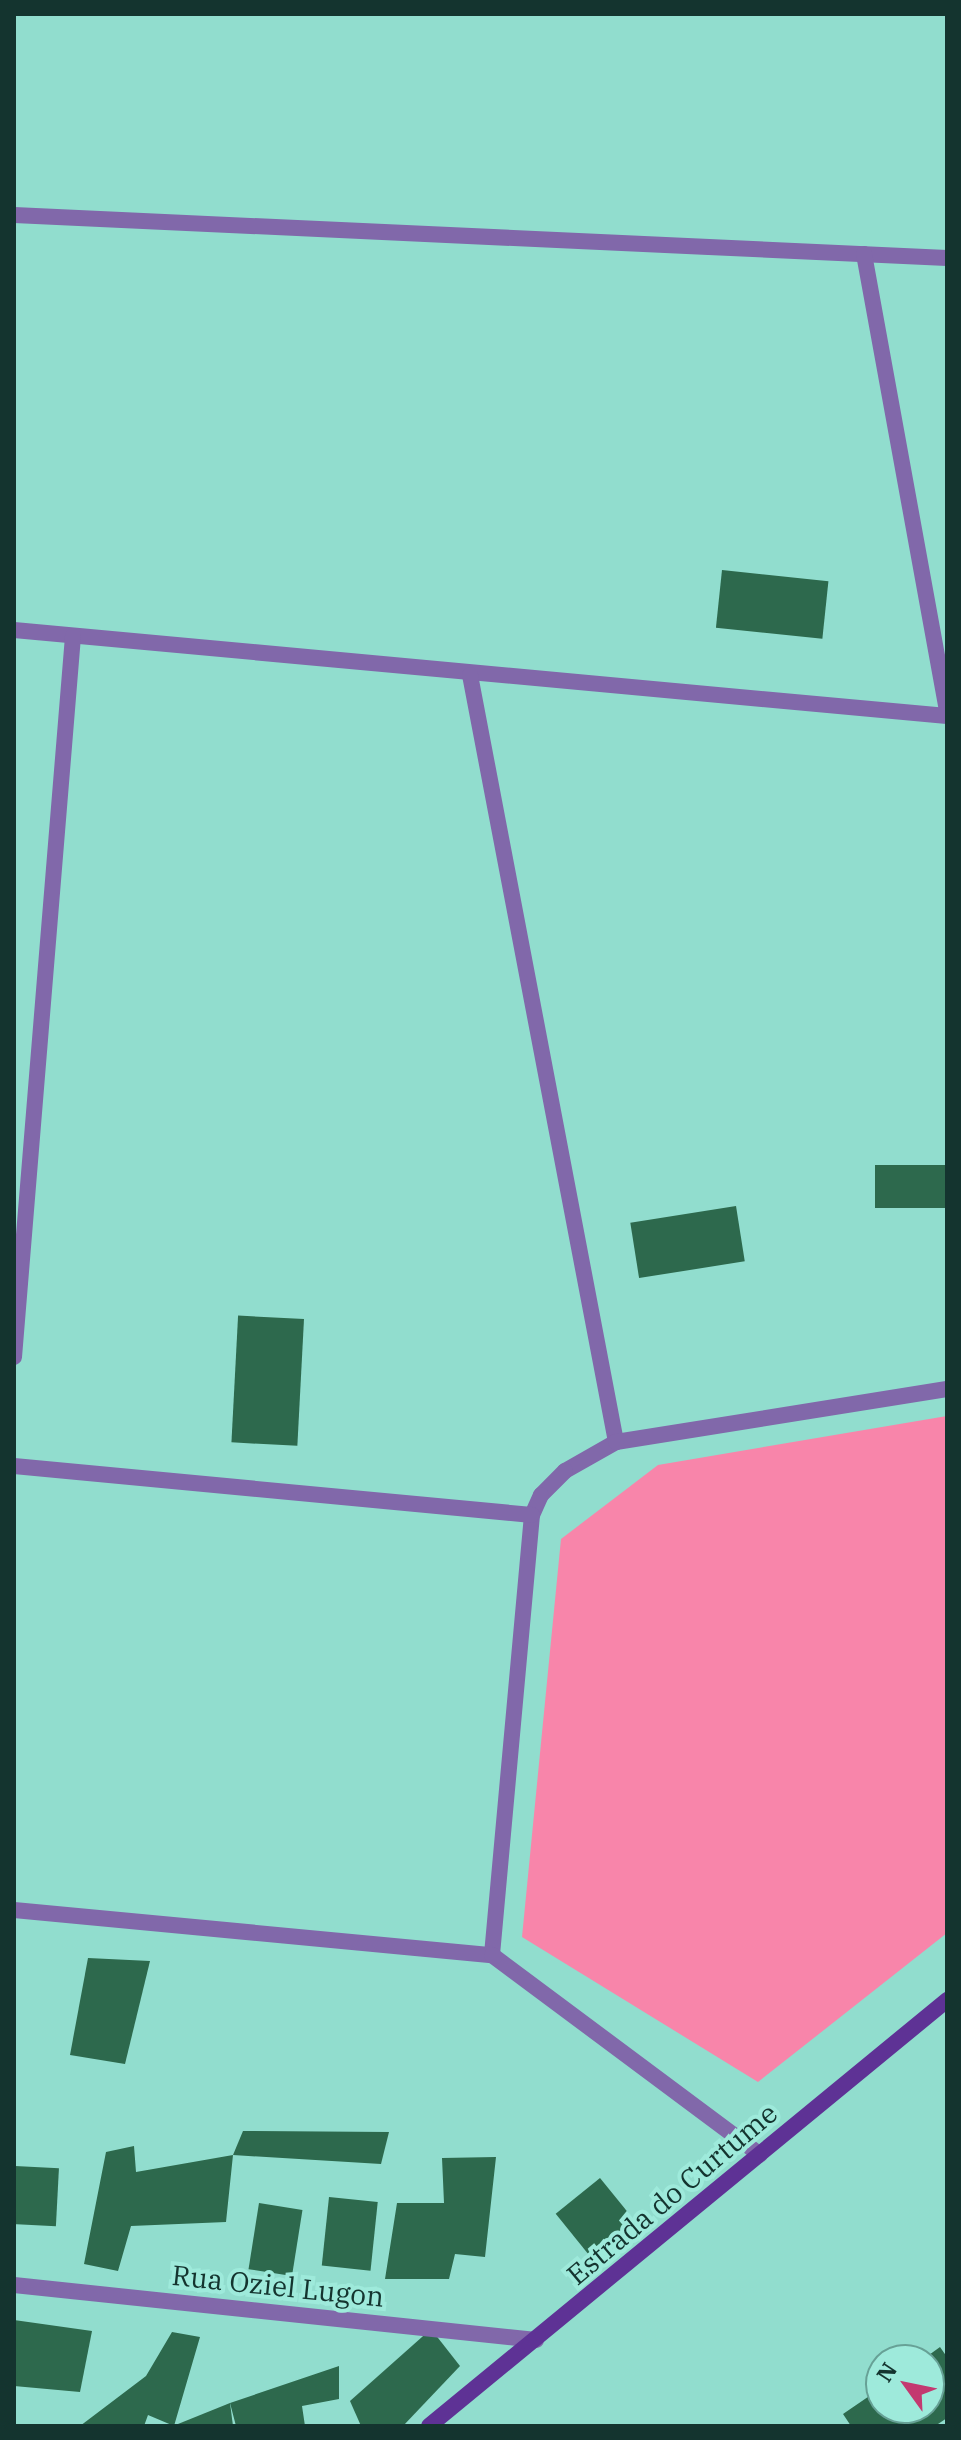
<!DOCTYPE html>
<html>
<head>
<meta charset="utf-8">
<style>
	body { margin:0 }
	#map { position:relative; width:961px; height:2440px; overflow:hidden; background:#91ddce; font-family:"IBM Plex Serif",serif }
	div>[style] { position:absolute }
	.green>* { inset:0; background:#f885aa }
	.building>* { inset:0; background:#2d694d; transform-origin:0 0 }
	.street>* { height:16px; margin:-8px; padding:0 8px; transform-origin:8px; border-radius:8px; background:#8168aa }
	.secondary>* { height:16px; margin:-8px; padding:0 8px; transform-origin:8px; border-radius:8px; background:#5e3295 }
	span { translate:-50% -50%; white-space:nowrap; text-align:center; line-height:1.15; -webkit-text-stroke:8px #9eeadb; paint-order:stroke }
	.street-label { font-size:28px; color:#14342f }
	.frame { position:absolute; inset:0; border:16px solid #14342f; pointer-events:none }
	.north { position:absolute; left:865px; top:2344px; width:80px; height:80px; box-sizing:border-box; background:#9eeadb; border:2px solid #67a196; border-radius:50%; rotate:303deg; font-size:22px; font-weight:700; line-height:32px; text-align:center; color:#14342f }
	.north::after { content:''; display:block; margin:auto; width:28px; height:36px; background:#c33970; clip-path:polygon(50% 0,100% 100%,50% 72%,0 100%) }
</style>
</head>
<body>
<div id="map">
	<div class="green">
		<i style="clip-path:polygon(947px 1416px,947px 1933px,758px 2082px,522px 1937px,561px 1539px,658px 1465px)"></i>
	</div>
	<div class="building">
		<i style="left:722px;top:570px;width:107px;height:58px;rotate:6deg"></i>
		<i style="left:947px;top:1165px;width:43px;height:72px;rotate:90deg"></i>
		<i style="left:736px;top:1206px;width:56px;height:107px;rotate:81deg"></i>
		<i style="left:304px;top:1319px;width:127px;height:66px;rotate:93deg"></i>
		<i style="clip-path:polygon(88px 1958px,150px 1961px,125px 2064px,70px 2055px)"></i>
		<i style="clip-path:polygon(243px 2131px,389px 2132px,381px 2164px,233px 2155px)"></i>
		<i style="clip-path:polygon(134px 2146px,136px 2172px,233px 2155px,226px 2222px,131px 2226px,118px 2271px,84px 2264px,106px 2152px)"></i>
		<i style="clip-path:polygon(496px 2157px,485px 2257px,455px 2254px,449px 2279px,385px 2279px,397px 2203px,444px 2203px,442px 2158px)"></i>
		<i style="left:15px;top:2166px;width:44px;height:58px;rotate:3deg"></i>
		<i style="left:600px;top:2178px;width:59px;height:57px;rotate:51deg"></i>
		<i style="left:329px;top:2197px;width:49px;height:69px;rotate:6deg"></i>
		<i style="left:259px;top:2203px;width:44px;height:67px;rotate:9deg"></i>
		<i style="clip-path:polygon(14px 2320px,92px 2331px,80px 2392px,14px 2386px)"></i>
		<i style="clip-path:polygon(431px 2329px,460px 2366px,403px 2426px,361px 2426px,350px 2401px)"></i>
		<i style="clip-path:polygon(172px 2332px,200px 2337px,174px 2426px,148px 2415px,144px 2426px,80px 2426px,146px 2376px)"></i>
		<i style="clip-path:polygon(940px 2347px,947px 2357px,947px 2418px,935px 2426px,851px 2426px,843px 2414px,881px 2388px,881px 2408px,929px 2408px,929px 2360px,922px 2360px)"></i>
		<i style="clip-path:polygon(339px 2366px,339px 2399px,302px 2406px,305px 2426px,236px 2426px,230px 2403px)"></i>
		<i style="clip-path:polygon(230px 2403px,233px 2426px,173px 2426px)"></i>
	</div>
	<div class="street">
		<i style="left:14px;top:215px;width:934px;rotate:2.64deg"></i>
		<i style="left:864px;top:254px;width:465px;rotate:79.7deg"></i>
		<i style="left:14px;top:630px;width:937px;rotate:5.27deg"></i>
		<i style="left:470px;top:675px;width:781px;rotate:79.22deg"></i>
		<i style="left:616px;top:1442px;width:59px;rotate:150.4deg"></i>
		<i style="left:565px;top:1471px;width:34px;rotate:135deg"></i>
		<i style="left:541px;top:1495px;width:22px;rotate:114deg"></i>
		<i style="left:532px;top:1515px;width:442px;rotate:95.2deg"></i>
		<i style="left:14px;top:1357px;width:723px;rotate:-85.32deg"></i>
		<i style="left:616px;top:1442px;width:335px;rotate:-9.1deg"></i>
		<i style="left:14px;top:1466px;width:520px;rotate:5.4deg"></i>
		<i style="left:14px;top:1910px;width:480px;rotate:5.4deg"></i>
		<i style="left:492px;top:1955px;width:334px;rotate:36.7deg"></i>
		<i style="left:14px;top:2285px;width:525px;rotate:6.01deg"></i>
	</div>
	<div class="secondary">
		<i style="left:429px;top:2426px;width:671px;rotate:-39.43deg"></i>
	</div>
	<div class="street-label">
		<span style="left:672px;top:2194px;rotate:-40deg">Estrada do Curtume</span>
		<span style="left:278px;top:2286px;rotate:6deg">Rua Oziel Lugon</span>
	</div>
	<div class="frame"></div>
	<div class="north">N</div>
</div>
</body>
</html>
